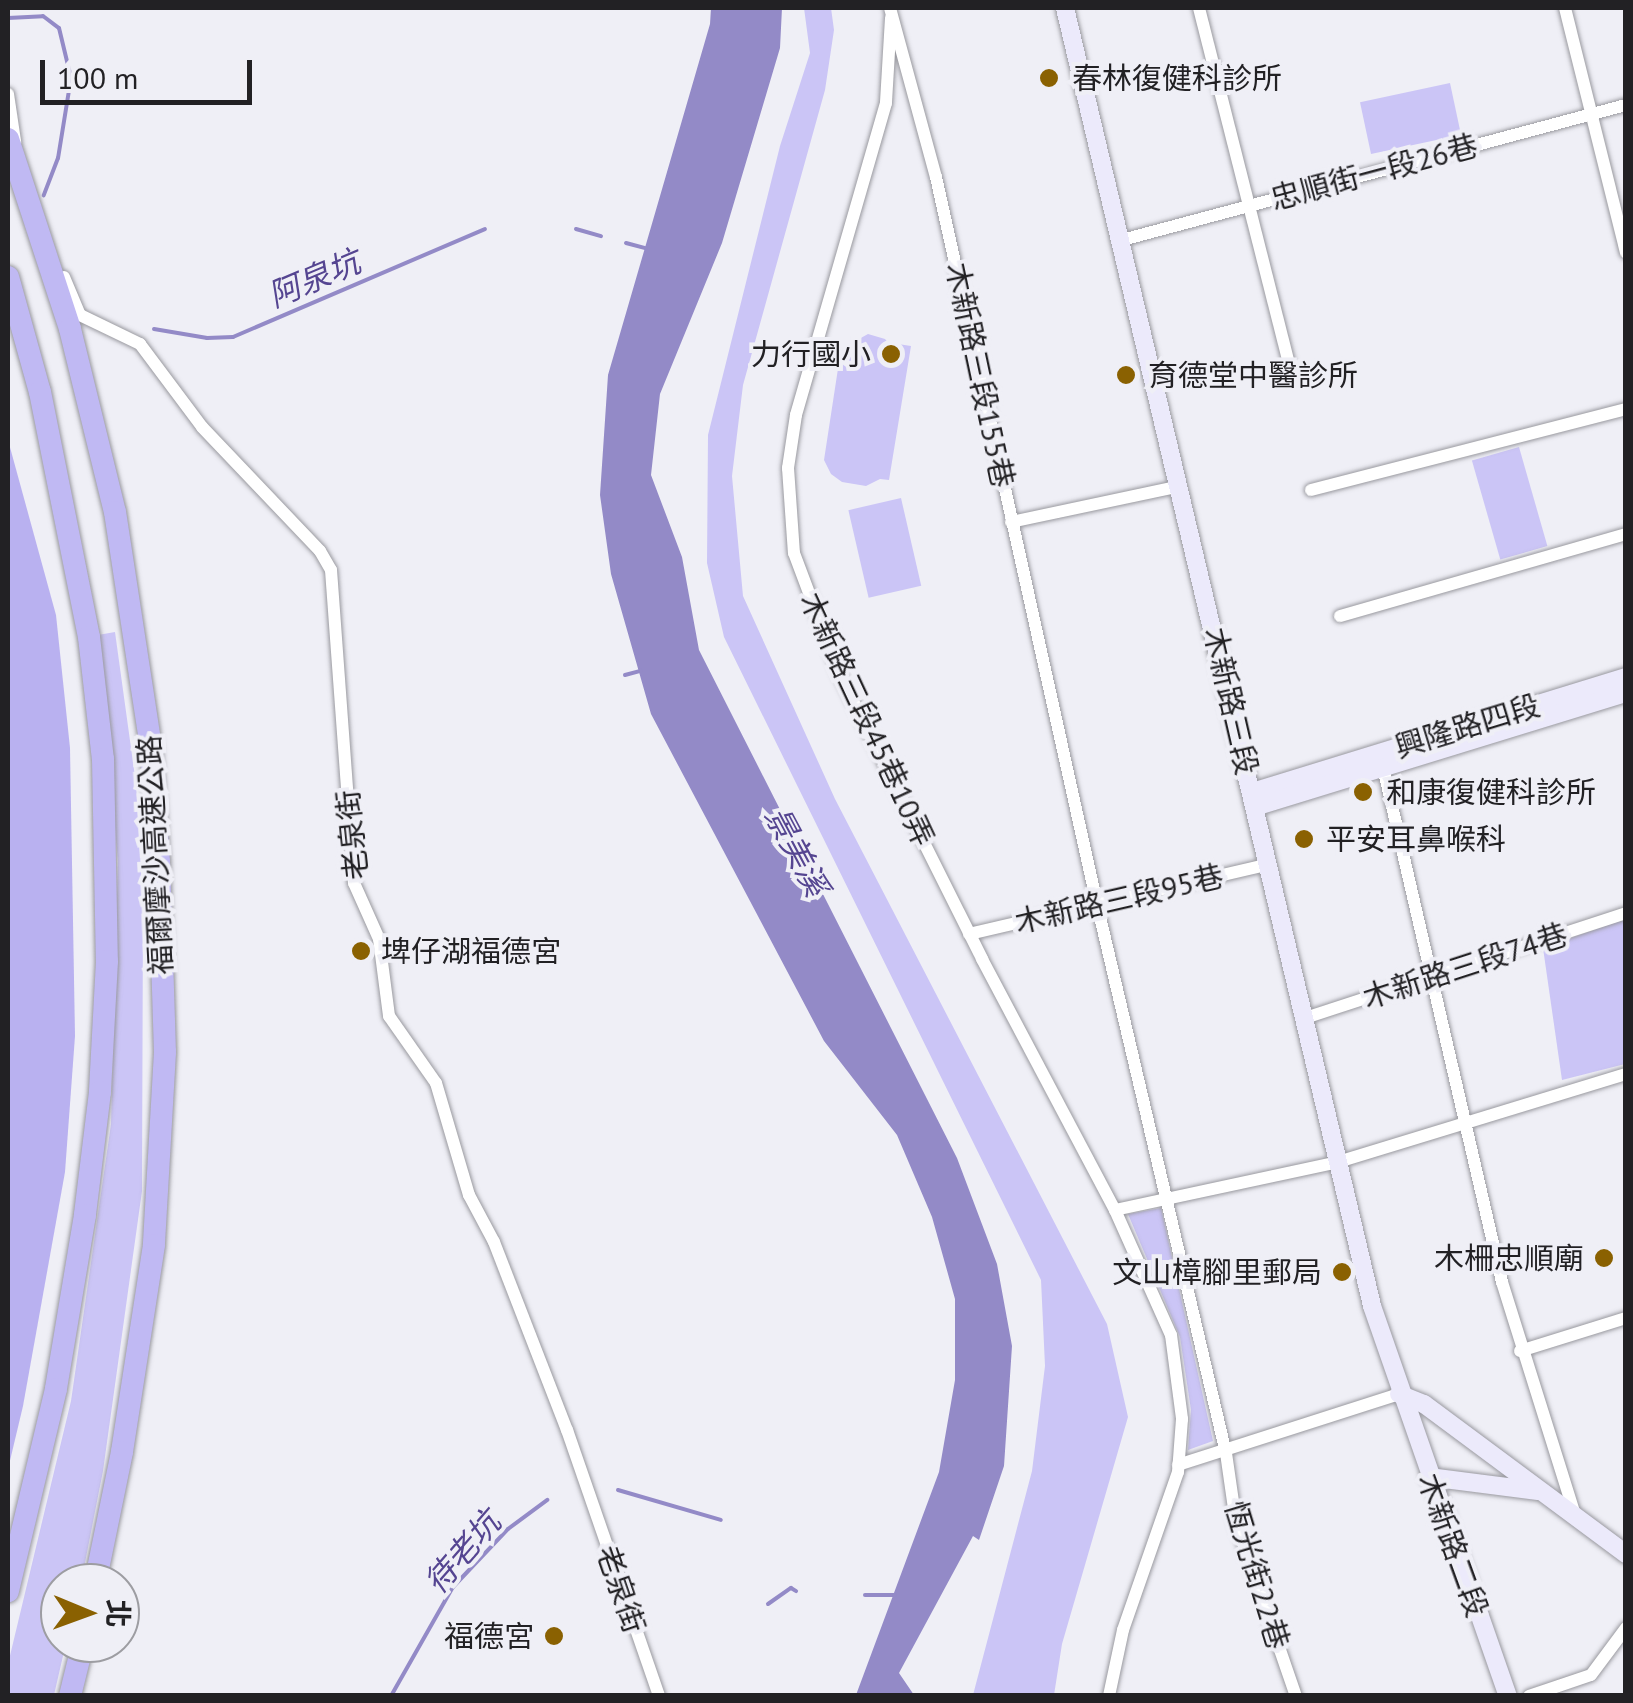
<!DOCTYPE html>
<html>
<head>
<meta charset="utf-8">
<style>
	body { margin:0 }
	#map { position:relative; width:1633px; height:1703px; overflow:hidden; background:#efeff6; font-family:"PT Sans","Noto Sans TC",sans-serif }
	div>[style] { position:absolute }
	.green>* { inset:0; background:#cbc5f6; transform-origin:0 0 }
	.forest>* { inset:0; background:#b9b1f0 }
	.water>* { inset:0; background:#938ac7 }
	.stream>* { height:4px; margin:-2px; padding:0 2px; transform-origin:2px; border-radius:2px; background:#938ac7 }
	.roads { filter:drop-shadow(0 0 2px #99999f) drop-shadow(0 0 2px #99999f) }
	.street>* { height:12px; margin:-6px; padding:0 6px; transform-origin:6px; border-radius:6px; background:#fff }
	.secondary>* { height:18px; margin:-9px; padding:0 9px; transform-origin:9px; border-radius:9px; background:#eceafb }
	.highway>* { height:22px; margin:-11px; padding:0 11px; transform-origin:11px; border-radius:11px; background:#c0b9f3 }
	.dots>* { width:28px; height:28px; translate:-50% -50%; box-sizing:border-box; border:5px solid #efeff6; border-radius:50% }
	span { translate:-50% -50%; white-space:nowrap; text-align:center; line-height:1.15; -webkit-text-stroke:8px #efeff6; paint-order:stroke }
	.poi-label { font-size:30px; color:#222124 }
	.left { translate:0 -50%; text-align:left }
	.right { translate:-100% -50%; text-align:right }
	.street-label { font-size:30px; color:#222124 }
	.water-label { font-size:32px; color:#554591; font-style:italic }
	.frame { position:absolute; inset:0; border:10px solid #222124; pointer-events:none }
	.north { position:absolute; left:40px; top:1563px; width:100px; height:100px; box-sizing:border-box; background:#efeff6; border:2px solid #9d9da2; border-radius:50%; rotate:91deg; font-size:28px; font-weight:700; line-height:40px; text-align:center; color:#222124 }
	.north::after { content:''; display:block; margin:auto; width:35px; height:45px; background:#8a6101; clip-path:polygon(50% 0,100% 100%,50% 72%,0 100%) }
	.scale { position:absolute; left:40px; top:60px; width:212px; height:45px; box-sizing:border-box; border:5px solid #222124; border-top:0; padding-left:12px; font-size:30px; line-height:35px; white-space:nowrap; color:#222124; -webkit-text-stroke:8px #efeff6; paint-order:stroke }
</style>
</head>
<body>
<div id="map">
	<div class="green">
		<i style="clip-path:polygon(804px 8px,831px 8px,834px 30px,825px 90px,743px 385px,732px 476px,743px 596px,835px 799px,1107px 1324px,1128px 1417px,1062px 1644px,1054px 1695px,973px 1695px,1032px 1471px,1045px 1366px,1041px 1280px,724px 637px,707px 563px,708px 435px,780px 146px,810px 53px)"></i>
		<i style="left:1450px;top:83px;width:53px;height:92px;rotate:78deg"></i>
		<i style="clip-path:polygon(868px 334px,885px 339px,896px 352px,898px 344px,911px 346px,889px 480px,880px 479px,866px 486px,842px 482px,831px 474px,824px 460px,841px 349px)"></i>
		<i style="left:1519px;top:447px;width:103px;height:49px;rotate:74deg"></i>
		<i style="left:901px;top:498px;width:90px;height:54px;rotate:77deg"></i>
		<i style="clip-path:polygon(115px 632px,136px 784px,143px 907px,142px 1191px,103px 1471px,81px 1583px,60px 1583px,60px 1643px,66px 1643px,54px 1695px,8px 1695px,8px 1664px,71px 1401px,111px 1124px,118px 861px,98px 635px)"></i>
		<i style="clip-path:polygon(1625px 919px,1625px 1064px,1562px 1080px,1543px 948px)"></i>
		<i style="clip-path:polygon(1161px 1208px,1213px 1441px,1188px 1450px,1191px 1410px,1180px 1337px,1128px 1214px)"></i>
	</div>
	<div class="forest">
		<i style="clip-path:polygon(8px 440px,56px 615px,70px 748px,75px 1036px,65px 1172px,23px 1406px,8px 1469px)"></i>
	</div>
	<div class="water">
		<i style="clip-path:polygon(711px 8px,782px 8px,780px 48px,722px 243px,660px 394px,651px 475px,682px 557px,699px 650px,957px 1158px,997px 1264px,1012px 1346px,1004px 1466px,979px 1540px,973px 1536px,899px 1673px,914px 1695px,856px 1695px,939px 1472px,955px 1380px,955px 1299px,932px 1217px,897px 1135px,824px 1041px,651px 714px,611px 574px,600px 495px,608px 375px,710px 24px)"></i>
	</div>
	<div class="stream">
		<i style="left:8px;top:18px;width:35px;rotate:-3deg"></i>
		<i style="left:43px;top:16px;width:20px;rotate:37deg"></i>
		<i style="left:59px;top:28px;width:51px;rotate:76.5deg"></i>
		<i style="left:71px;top:78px;width:81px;rotate:99.2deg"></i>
		<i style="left:58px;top:158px;width:40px;rotate:111deg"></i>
		<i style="left:576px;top:229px;width:26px;rotate:16deg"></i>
		<i style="left:626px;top:243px;width:20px;rotate:15deg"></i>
		<i style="left:154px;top:329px;width:54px;rotate:9.6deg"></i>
		<i style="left:207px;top:338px;width:26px;rotate:-2deg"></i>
		<i style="left:233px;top:337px;width:274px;rotate:-23.2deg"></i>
		<i style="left:625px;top:675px;width:16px;rotate:-15deg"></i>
		<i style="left:618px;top:1490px;width:107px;rotate:16.2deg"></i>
		<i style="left:865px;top:1595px;width:30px"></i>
		<i style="left:768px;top:1604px;width:28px;rotate:-35deg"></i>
		<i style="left:791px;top:1588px;width:6px;rotate:31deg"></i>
		<i style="left:391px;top:1696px;width:125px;rotate:-60.4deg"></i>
		<i style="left:453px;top:1587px;width:80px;rotate:-46.5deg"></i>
		<i style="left:508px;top:1529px;width:49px;rotate:-36.6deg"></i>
	</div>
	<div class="roads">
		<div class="street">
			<i style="left:890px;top:8px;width:175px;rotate:74.8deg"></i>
			<i style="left:936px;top:177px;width:745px;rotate:77.51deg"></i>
			<i style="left:1097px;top:904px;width:564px;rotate:76.78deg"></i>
			<i style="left:1226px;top:1453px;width:70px;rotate:81.8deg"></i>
			<i style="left:1236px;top:1522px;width:184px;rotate:71deg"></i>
			<i style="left:1199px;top:8px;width:383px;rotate:75.8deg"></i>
			<i style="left:1565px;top:8px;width:252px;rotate:76deg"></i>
			<i style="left:891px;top:18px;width:85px;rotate:93.4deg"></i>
			<i style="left:886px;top:103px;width:325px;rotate:106.1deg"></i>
			<i style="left:796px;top:415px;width:54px;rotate:98.6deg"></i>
			<i style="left:788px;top:468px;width:85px;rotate:86deg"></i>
			<i style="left:794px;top:553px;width:128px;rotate:69.4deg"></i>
			<i style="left:839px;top:673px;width:320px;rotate:63.4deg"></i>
			<i style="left:982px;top:959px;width:284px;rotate:62.1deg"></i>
			<i style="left:1115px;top:1210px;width:137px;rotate:65.9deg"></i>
			<i style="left:1171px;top:1335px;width:85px;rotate:82.5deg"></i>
			<i style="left:1182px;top:1419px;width:53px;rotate:94.3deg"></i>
			<i style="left:1178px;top:1472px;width:167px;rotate:109.2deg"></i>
			<i style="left:1123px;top:1630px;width:67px;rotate:102deg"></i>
			<i style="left:8px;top:94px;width:48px;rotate:81.5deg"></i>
			<i style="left:1122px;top:240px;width:522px;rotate:-15deg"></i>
			<i style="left:64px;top:277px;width:41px;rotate:67.2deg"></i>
			<i style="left:80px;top:315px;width:67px;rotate:25.8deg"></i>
			<i style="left:140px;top:344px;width:104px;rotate:53.2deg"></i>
			<i style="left:202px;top:427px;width:171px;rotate:46.4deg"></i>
			<i style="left:320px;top:551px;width:22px;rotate:60deg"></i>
			<i style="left:331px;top:570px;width:314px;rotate:85.8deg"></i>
			<i style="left:354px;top:883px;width:61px;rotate:65.9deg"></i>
			<i style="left:379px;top:939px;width:78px;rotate:82.6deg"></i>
			<i style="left:389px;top:1016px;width:82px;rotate:55deg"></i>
			<i style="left:436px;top:1083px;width:117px;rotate:73.6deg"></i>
			<i style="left:469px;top:1195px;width:53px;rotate:62deg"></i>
			<i style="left:494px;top:1242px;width:202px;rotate:68.8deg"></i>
			<i style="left:567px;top:1430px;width:281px;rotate:70.9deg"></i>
			<i style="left:1311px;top:490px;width:325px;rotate:-14.4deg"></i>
			<i style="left:1011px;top:522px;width:173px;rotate:-12deg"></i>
			<i style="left:1340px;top:616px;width:298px;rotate:-16deg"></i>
			<i style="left:1383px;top:767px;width:529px;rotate:76.99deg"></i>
			<i style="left:1502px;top:1282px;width:244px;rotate:72.6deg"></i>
			<i style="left:969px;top:934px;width:308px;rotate:-13.1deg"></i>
			<i style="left:1305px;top:1018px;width:338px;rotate:-18.1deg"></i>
			<i style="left:1115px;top:1210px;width:228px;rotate:-12.1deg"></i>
			<i style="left:1338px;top:1162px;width:301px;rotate:-17deg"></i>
			<i style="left:1520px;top:1351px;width:111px;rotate:-17.3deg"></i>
			<i style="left:1178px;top:1465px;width:232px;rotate:-17.8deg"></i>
			<i style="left:1529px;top:1696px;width:65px;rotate:-18.7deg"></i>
			<i style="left:1591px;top:1675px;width:59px;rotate:-53.3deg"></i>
		</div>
		<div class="secondary">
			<i style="left:1065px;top:8px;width:1334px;rotate:76.69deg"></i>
			<i style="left:1372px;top:1306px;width:413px;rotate:70.8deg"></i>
			<i style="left:1252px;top:792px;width:391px;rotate:-17.1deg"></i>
			<i style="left:1255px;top:807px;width:388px;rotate:-17.1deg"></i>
			<i style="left:1399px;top:1394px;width:27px;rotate:22deg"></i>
			<i style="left:1424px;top:1404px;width:252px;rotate:36.6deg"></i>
			<i style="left:1429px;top:1477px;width:110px;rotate:7.3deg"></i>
		</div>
		<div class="highway">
			<i style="left:8px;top:139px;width:200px;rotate:71.9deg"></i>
			<i style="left:70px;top:329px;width:188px;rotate:76.2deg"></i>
			<i style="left:115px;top:512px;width:239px;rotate:81.3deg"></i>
			<i style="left:151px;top:748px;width:114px;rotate:86deg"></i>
			<i style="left:159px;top:862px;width:190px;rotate:88.2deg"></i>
			<i style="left:165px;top:1052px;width:193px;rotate:93.3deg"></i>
			<i style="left:154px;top:1245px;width:209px;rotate:98.8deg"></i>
			<i style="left:122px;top:1452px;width:134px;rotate:101.6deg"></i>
			<i style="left:8px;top:277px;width:119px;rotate:74.5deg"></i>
			<i style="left:40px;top:392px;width:250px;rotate:78.7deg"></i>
			<i style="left:89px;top:637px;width:123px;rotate:83.5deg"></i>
			<i style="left:103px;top:759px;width:202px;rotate:88.9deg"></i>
			<i style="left:107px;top:961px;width:131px;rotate:93.1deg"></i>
			<i style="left:100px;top:1092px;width:124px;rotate:97deg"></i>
			<i style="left:85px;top:1215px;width:176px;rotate:99.5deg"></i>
			<i style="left:56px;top:1389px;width:208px;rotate:103.4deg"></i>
			<i style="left:70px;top:1696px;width:55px;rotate:-76.2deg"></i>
		</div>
	</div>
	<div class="dots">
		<i style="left:1049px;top:78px;background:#8a6101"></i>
		<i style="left:891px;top:354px;background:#8a6101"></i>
		<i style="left:1126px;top:375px;background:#8a6101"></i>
		<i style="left:1363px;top:792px;background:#8a6101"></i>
		<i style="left:1304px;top:839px;background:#8a6101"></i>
		<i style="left:361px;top:951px;background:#8a6101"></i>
		<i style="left:1604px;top:1258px;background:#8a6101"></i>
		<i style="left:1342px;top:1272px;background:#8a6101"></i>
		<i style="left:554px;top:1636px;background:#8a6101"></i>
	</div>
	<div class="poi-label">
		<span class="left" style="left:1072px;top:78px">春林復健科診所</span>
		<span class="right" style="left:871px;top:354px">力行國小</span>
		<span class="left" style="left:1148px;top:375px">育德堂中醫診所</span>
		<span class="left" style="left:1386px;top:792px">和康復健科診所</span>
		<span class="left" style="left:1326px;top:839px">平安耳鼻喉科</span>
		<span class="left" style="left:381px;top:951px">埤仔湖福德宮</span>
		<span class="right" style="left:1584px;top:1258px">木柵忠順廟</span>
		<span class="right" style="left:1322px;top:1272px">文山樟腳里郵局</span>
		<span class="right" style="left:534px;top:1636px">福德宮</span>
	</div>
	<div class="street-label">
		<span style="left:1374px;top:172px;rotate:-15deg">忠順街一段26巷</span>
		<span style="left:980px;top:375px;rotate:78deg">木新路三段155巷</span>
		<span style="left:1231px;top:701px;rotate:77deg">木新路三段</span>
		<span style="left:867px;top:719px;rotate:65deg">木新路三段45巷10弄</span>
		<span style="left:1467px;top:726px;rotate:-17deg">興隆路四段</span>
		<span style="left:352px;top:835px;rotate:-96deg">老泉街</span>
		<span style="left:155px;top:855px;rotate:-93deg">福爾摩沙高速公路</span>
		<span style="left:1119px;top:899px;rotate:-13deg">木新路三段95巷</span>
		<span style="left:1465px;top:966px;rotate:-18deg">木新路三段74巷</span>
		<span style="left:1453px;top:1545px;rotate:70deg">木新路二段</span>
		<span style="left:1257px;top:1575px;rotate:73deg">恆光街22巷</span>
		<span style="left:621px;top:1589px;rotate:71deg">老泉街</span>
	</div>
	<div class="water-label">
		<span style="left:314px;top:278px;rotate:-23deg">阿泉坑</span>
		<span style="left:797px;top:851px;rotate:62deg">景美溪</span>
		<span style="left:462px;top:1552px;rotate:-49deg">待老坑</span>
	</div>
	<div class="frame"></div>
	<div class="north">北</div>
	<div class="scale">100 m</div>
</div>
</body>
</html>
